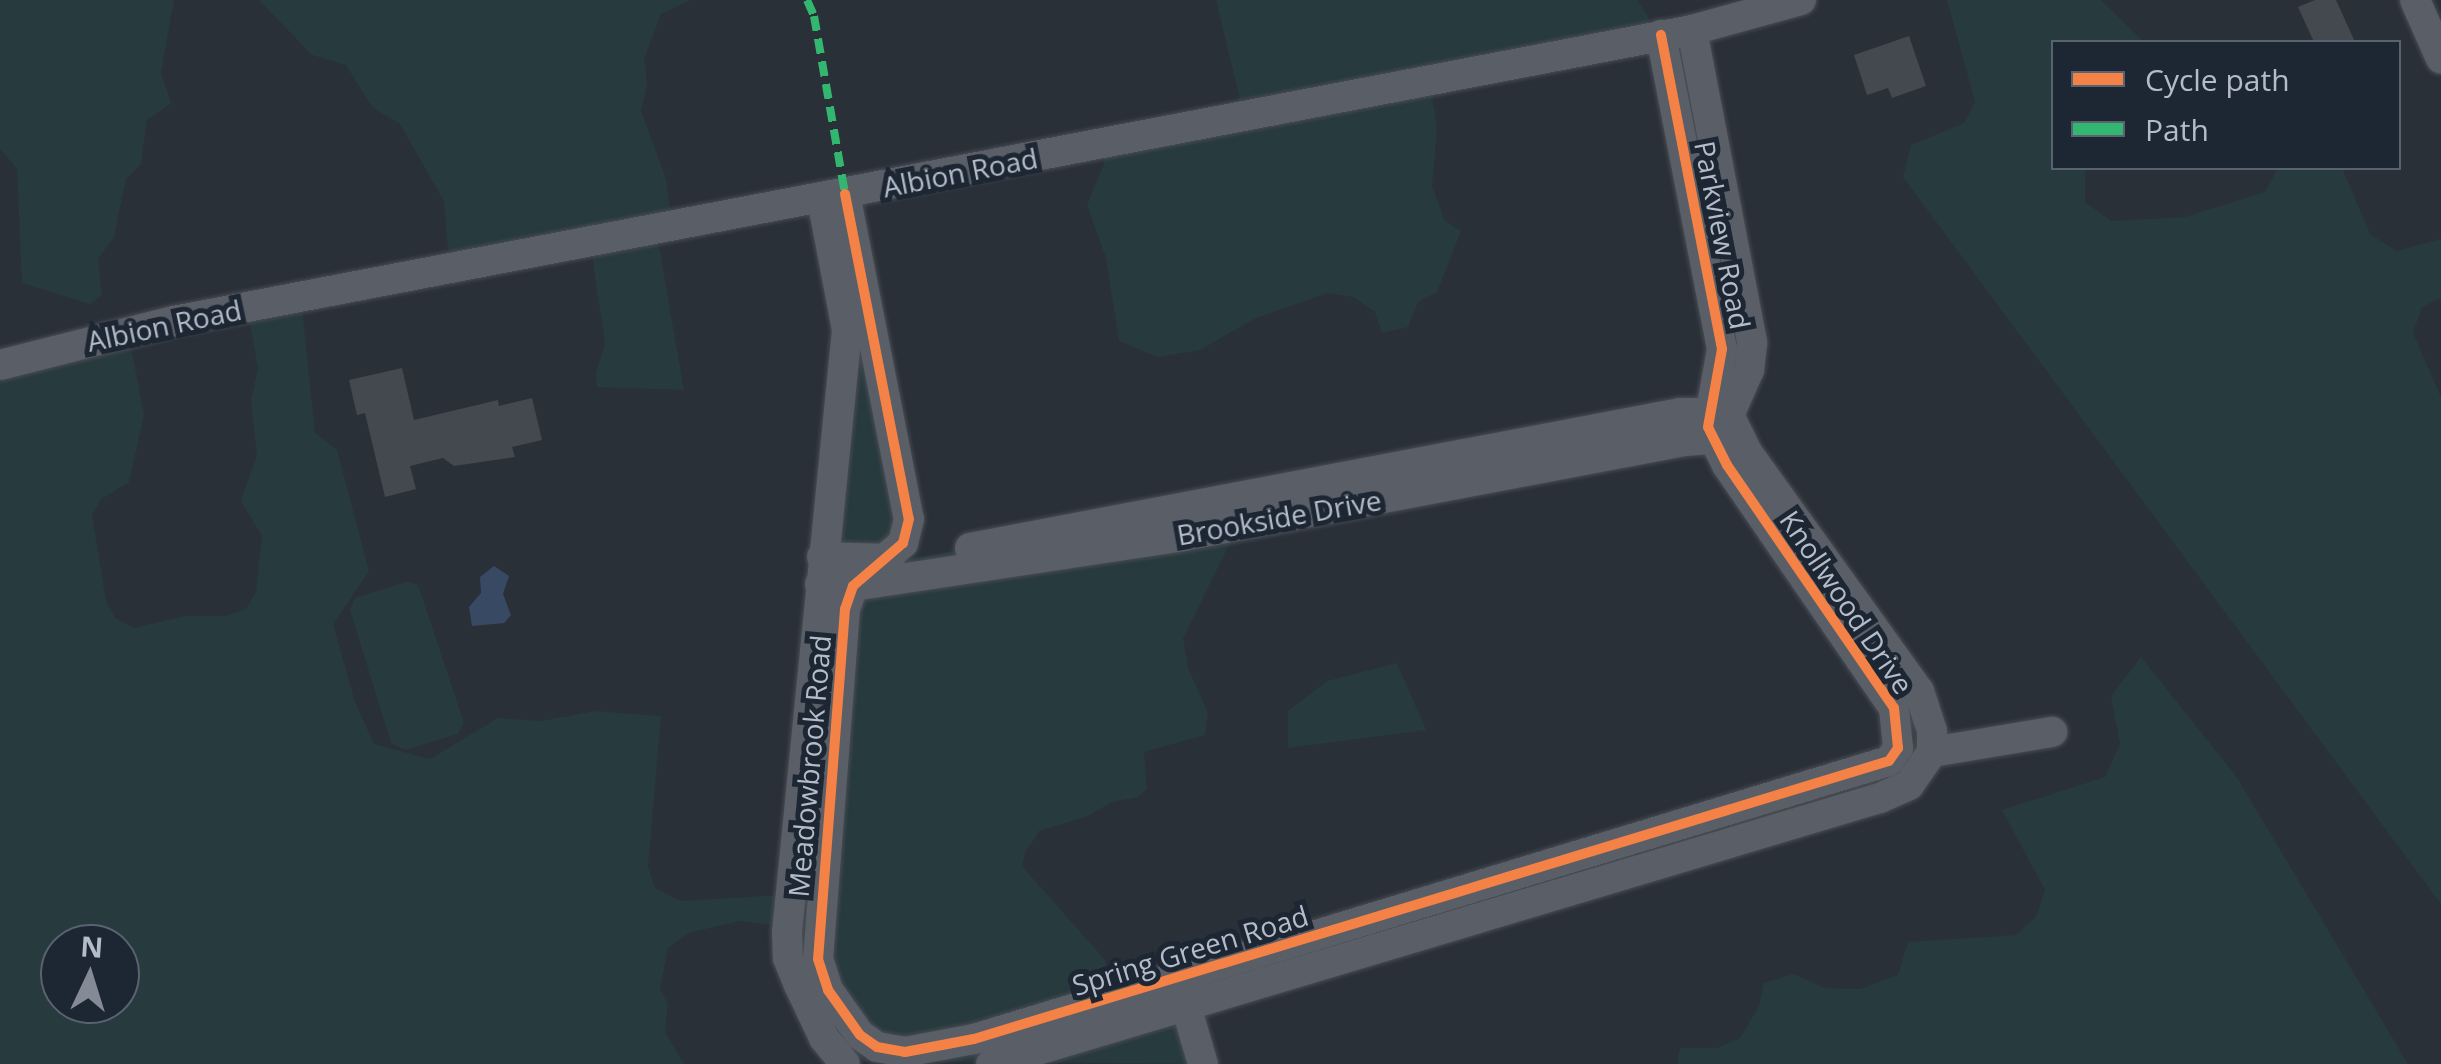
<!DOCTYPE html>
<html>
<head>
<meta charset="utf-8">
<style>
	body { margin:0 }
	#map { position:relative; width:2441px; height:1064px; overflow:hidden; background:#2a3038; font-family:"Open Sans",sans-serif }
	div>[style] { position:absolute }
	.green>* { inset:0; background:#273a3e }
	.water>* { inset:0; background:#384963 }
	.building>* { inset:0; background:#444950 }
	.roads { filter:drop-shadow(0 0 2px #484c53) drop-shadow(0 0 2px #484c53) }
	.street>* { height:30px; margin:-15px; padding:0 15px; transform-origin:15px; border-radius:15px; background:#5a5e66 }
	.quiet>* { height:8px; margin-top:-4px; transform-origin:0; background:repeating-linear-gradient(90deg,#33b770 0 15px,transparent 0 23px) }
	.cycleway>* { height:10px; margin:-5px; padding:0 5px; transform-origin:5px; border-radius:5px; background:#f48246 }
	span { translate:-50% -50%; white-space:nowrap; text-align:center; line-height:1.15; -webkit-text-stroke:10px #1d2633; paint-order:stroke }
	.street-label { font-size:28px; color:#b4bcc9 }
	.legend { position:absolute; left:2051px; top:40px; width:350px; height:130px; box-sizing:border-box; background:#1d2633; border:2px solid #59626f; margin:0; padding:12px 18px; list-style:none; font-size:30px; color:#b4bcc9 }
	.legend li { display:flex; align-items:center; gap:20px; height:50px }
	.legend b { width:50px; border:2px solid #59626f }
	.north { position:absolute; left:40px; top:924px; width:100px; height:100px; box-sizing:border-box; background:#1d2633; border:2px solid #59626f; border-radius:50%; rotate:4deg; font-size:28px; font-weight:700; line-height:40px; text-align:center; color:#b4bcc9 }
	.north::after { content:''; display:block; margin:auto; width:35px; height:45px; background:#848b96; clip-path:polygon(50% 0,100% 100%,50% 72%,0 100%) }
</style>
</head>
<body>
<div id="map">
	<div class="green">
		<i style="clip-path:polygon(0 0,174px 0,161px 73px,171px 103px,147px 120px,141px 164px,126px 179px,114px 237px,98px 259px,102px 295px,90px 304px,22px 283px,17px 168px,0 149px)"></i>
		<i style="clip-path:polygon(259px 0,691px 0,661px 14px,644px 59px,647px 84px,641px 111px,666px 179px,673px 232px,658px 240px,684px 390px,597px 387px,596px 373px,605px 344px,592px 255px,450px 273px,444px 201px,400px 124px,372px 107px,346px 65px,312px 55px)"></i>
		<i style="clip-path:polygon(1216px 0,1637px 0,1660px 35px,1430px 84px,1437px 128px,1432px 186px,1445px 221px,1461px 231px,1437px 292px,1418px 302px,1408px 327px,1382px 333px,1375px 312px,1353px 297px,1327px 293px,1254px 319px,1200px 350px,1157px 357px,1119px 341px,1106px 258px,1087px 205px,1104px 164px,1103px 151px,1244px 116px)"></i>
		<i style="clip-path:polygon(1947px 0,2101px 0,2144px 42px,2054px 42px,2054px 168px,2085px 168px,2085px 202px,2111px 221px,2185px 217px,2265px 192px,2278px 168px,2342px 168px,2370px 234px,2396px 251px,2441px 239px,2441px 298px,2422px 307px,2413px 333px,2441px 397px,2441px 904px,1903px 177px,1911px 145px,1964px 123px,1975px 102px)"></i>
		<i style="clip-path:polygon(862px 274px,909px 519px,894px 548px,857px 551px,842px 542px,836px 526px)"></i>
		<i style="clip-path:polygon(evenodd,302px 307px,315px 433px,337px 450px,369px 571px,333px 624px,355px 702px,374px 744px,430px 759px,498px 718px,541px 721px,596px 711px,661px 716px,648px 866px,655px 888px,680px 901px,799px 894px,821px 582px,893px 562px,1393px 469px,1239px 525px,1183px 638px,1188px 668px,1208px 713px,1205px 735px,1144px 752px,1147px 789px,1138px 797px,1112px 802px,1088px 816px,1039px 831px,1025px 853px,1022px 866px,1105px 960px,1108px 973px,1134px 989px,1185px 982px,1206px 1064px,858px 1061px,847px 1052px,802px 966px,797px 928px,740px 921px,688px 933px,668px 948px,660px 989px,668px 1004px,665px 1032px,684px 1064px,0 1064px,0 371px,130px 341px,144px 415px,129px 482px,101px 499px,92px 516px,106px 601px,115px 618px,134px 628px,185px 616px,225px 616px,246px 609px,256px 592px,262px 536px,241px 501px,257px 455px,251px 401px,258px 368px,249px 319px,302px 307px,60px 944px,120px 944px,120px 1004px,60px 1004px,60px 944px)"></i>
		<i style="clip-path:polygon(406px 582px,418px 585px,464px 723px,458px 734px,405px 750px,391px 743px,350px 610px,355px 598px)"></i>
		<i style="clip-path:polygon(2141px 657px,2236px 776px,2408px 1064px,1677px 1064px,1680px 1048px,1717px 1048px,1740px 1038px,1759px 1006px,1764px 983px,1793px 974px,1825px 988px,1860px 989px,1898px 975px,1908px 942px,2016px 935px,2036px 917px,2045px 890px,2002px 810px,2105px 777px,2120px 744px,2111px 696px)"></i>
		<i style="clip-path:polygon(1397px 663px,1426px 730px,1288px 748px,1288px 711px,1327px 681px)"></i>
	</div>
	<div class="water">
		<i style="clip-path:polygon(494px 566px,509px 576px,503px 594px,511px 615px,504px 623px,472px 626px,469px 607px,481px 593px,480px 577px)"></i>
	</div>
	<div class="building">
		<i style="clip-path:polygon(2315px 0,2336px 0,2355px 42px,2314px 42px,2298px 7px)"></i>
		<i style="clip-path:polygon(1909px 36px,1926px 86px,1892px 98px,1888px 88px,1867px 95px,1854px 55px)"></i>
		<i style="clip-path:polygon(402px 368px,414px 420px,498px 400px,499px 406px,532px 398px,542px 440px,512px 447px,515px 457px,454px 466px,443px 458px,410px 466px,416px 489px,385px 497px,365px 413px,357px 415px,349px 380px)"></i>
	</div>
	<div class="roads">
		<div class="street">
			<i style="left:2415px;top:0;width:64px;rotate:66.2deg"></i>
			<i style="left:1692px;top:30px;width:319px;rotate:79.1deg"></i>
			<i style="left:1752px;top:343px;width:27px;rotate:96deg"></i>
			<i style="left:1749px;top:370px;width:47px;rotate:113.8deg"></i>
			<i style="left:845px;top:194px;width:331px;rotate:78.9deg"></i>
			<i style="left:909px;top:519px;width:25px;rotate:104deg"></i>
			<i style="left:903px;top:543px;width:66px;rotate:139.3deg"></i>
			<i style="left:853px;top:586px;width:24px;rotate:109deg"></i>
			<i style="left:845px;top:609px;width:351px;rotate:94.4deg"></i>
			<i style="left:818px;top:959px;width:33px;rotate:72deg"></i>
			<i style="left:828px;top:990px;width:55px;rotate:54.6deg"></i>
			<i style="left:860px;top:1035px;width:21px;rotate:35deg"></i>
			<i style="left:877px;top:1047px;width:28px;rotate:10deg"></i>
			<i style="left:905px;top:1052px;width:70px;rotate:-10.7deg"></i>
			<i style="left:974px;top:1039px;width:956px;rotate:-16.9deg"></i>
			<i style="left:1889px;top:761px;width:16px;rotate:-55deg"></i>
			<i style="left:1898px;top:748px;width:40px;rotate:-95.7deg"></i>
			<i style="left:1894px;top:708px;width:295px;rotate:-124.5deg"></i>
			<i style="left:1727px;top:465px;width:42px;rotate:-116.6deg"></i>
			<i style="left:1708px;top:427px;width:79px;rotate:-79.8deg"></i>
			<i style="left:1722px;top:349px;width:320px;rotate:-101deg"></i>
			<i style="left:822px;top:199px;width:133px;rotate:79.2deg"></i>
			<i style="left:847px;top:330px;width:605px;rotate:95.69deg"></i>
			<i style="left:787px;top:932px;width:26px;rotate:88deg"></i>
			<i style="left:788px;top:958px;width:29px;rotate:68deg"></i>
			<i style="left:799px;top:985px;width:59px;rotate:64.7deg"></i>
			<i style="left:824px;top:1038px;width:33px;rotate:51deg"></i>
			<i style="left:0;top:365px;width:179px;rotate:-14.2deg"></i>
			<i style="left:174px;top:321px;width:1546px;rotate:-10.85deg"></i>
			<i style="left:1692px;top:30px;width:113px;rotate:-15.4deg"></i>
			<i style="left:1732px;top:421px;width:34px;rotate:64deg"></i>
			<i style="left:1747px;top:452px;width:294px;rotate:54.3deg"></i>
			<i style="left:1919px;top:691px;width:42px;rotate:72deg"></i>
			<i style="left:1932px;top:731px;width:21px;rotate:90deg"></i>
			<i style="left:970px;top:548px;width:723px;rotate:-10.77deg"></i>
			<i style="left:1680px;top:413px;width:50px"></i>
			<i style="left:822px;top:557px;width:68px;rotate:1.7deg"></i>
			<i style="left:820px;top:584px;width:33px;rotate:3deg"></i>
			<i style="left:853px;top:586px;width:334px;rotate:-8.6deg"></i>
			<i style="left:1183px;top:536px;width:511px;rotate:-10.72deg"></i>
			<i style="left:1685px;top:441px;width:51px;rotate:-4.5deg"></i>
			<i style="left:1932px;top:752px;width:122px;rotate:-9.5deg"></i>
			<i style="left:1181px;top:989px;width:78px;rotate:73.7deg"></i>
			<i style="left:991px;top:1064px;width:928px;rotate:-16.66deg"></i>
			<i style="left:1880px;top:798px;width:32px;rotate:-24deg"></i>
			<i style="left:1909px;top:785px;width:40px;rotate:-55.1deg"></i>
		</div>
	</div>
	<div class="quiet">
		<i style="left:807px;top:0;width:17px;rotate:66deg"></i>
		<i style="left:814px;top:16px;width:181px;rotate:80.1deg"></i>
	</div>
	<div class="cycleway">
		<i style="left:845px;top:194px;width:331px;rotate:78.9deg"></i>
		<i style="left:909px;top:519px;width:25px;rotate:104deg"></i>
		<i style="left:903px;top:543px;width:66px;rotate:139.3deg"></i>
		<i style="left:853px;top:586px;width:24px;rotate:109deg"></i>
		<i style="left:845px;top:609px;width:351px;rotate:94.4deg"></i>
		<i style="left:818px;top:959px;width:33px;rotate:72deg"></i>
		<i style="left:828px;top:990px;width:55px;rotate:54.6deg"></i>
		<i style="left:860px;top:1035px;width:21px;rotate:35deg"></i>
		<i style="left:877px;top:1047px;width:28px;rotate:10deg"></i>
		<i style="left:905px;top:1052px;width:70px;rotate:-10.7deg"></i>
		<i style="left:974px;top:1039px;width:956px;rotate:-16.9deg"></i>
		<i style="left:1889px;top:761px;width:16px;rotate:-55deg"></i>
		<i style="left:1898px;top:748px;width:40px;rotate:-95.7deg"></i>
		<i style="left:1894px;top:708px;width:295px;rotate:-124.5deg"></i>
		<i style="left:1727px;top:465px;width:42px;rotate:-116.6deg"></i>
		<i style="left:1708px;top:427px;width:79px;rotate:-79.8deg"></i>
		<i style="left:1722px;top:349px;width:320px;rotate:-101deg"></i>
	</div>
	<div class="street-label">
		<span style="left:960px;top:172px;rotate:-11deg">Albion Road</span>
		<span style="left:1723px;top:235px;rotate:79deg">Parkview Road</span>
		<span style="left:164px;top:325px;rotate:-12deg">Albion Road</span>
		<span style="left:1279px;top:517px;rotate:-10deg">Brookside Drive</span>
		<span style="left:1847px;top:602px;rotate:56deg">Knollwood Drive</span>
		<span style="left:809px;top:766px;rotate:-85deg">Meadowbrook Road</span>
		<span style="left:1190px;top:950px;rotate:-17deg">Spring Green Road</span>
	</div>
	<ul class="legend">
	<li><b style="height:12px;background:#f48246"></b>Cycle path</li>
	<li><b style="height:12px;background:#33b770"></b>Path</li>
	</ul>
	<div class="north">N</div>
</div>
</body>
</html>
